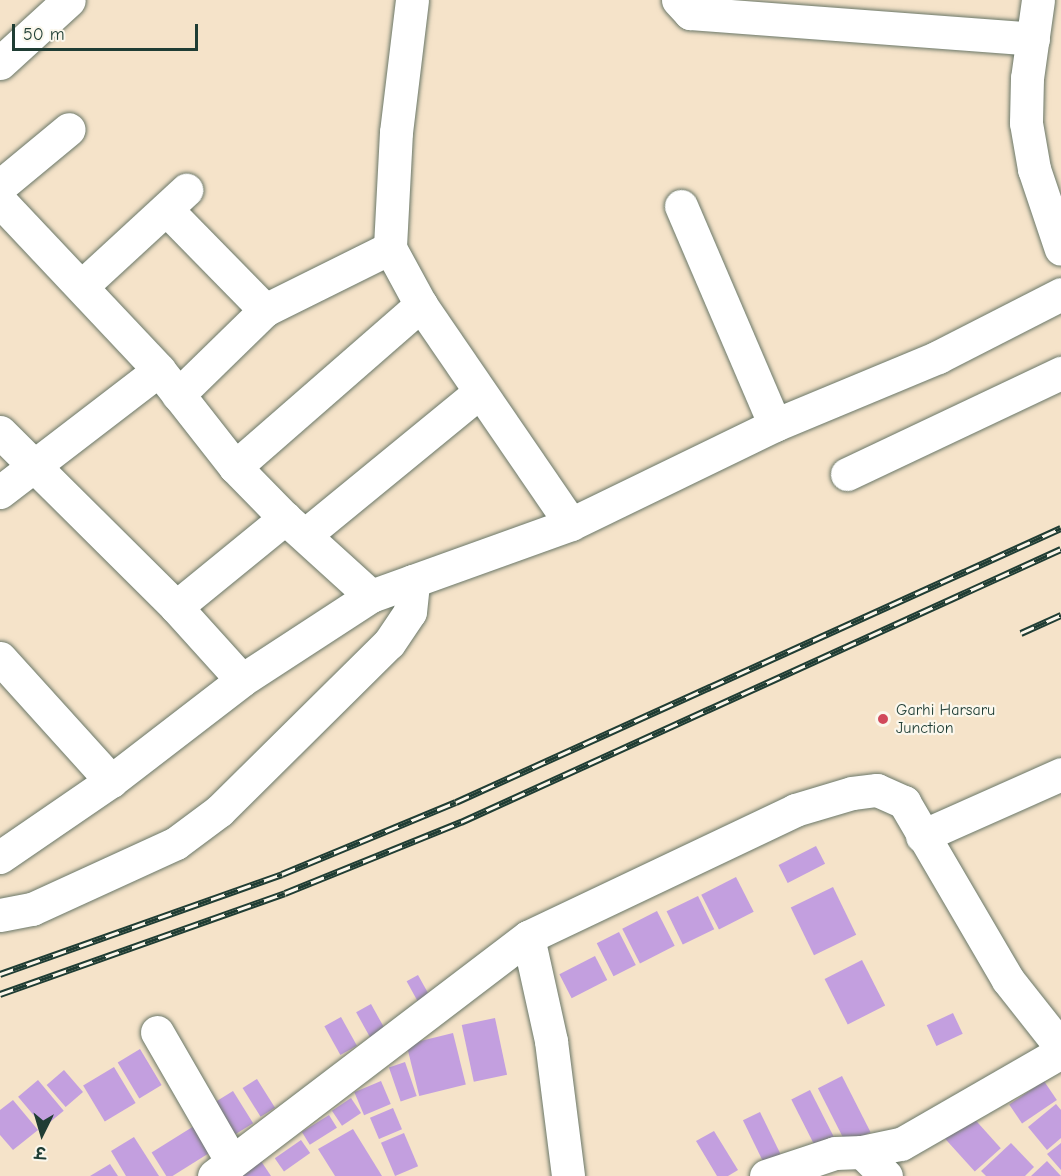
<!DOCTYPE html>
<html>
<head>
<meta charset="utf-8">
<style>
	body { margin:0 }
	#map { position:relative; width:1061px; height:1176px; overflow:hidden; background:#f5e3c9; font-family:"Comic Neue","Playpen Sans Deva",sans-serif }
	div>[style] { position:absolute }
	.building>* { inset:0; background:#c39fdf; transform-origin:0 0 }
	.roads { filter:drop-shadow(0 0 2px #6a7768) drop-shadow(0 0 2px #6a7768) }
	.minor>* { height:33px; margin:-16.5px; padding:0 16.5px; transform-origin:16.5px; border-radius:16.5px; background:#fff }
	.rail>* { height:7px; margin-top:-3.5px; transform-origin:0; background:repeating-linear-gradient(90deg,#fbf7ec 0 14px,#1f3d34 0 28px); box-sizing:border-box; border-block:2px solid #1f3d34 }
	.dots>* { width:16px; height:16px; translate:-50% -50%; box-sizing:border-box; border:3px solid #fbf7ec; border-radius:50% }
	span { translate:-50% -50%; white-space:nowrap; text-align:center; line-height:1.15; -webkit-text-stroke:4.5px #fbf7ec; paint-order:stroke }
	.poi-label { font-size:16px; color:#1f3d34 }
	.left { translate:0 -50%; text-align:left }
	.north { position:absolute; left:12px; top:1104px; width:60px; height:60px; -webkit-text-stroke:4px #fbf7ec; paint-order:stroke; rotate:185deg; font-size:16px; font-weight:700; line-height:24px; text-align:center; color:#1f3d34 }
	.north::after { content:''; display:block; margin:auto; width:21px; height:27px; background:#1f3d34; clip-path:polygon(50% 0,100% 100%,50% 72%,0 100%) }
	.scale { position:absolute; left:12px; top:24px; width:186px; height:27px; box-sizing:border-box; border:3px solid #1f3d34; border-top:0; padding-left:8px; font-size:18px; line-height:21px; white-space:nowrap; color:#1f3d34; -webkit-text-stroke:4px #fbf7ec; paint-order:stroke }
</style>
</head>
<body>
<div id="map">
	<div class="building">
		<i style="left:816px;top:846px;width:20px;height:42px;rotate:63deg"></i>
		<i style="left:736px;top:877px;width:39px;height:39px;rotate:63deg"></i>
		<i style="left:833px;top:887px;width:53px;height:47px;rotate:64deg"></i>
		<i style="left:698px;top:896px;width:37px;height:35px;rotate:64deg"></i>
		<i style="left:657px;top:911px;width:39px;height:39px;rotate:63deg"></i>
		<i style="left:619px;top:932px;width:37px;height:25px;rotate:63deg"></i>
		<i style="left:595px;top:956px;width:27px;height:40px;rotate:63deg"></i>
		<i style="left:862px;top:960px;width:51px;height:42px;rotate:63deg"></i>
		<i style="left:418px;top:975px;width:29px;height:13px;rotate:61deg"></i>
		<i style="left:371px;top:1004px;width:35px;height:17px;rotate:61deg"></i>
		<i style="left:953px;top:1013px;width:23px;height:29px;rotate:65deg"></i>
		<i style="left:341px;top:1017px;width:33px;height:19px;rotate:61deg"></i>
		<i style="left:495px;top:1018px;width:58px;height:34px;rotate:78deg"></i>
		<i style="left:453px;top:1033px;width:53px;height:48px;rotate:76deg"></i>
		<i style="left:140px;top:1049px;width:42px;height:26px;rotate:59deg"></i>
		<i style="left:405px;top:1062px;width:36px;height:17px;rotate:71deg"></i>
		<i style="left:114px;top:1067px;width:42px;height:36px;rotate:59deg"></i>
		<i style="left:64px;top:1070px;width:29px;height:23px;rotate:49deg"></i>
		<i style="left:842px;top:1076px;width:63px;height:27px;rotate:63deg"></i>
		<i style="left:257px;top:1079px;width:34px;height:17px;rotate:58deg"></i>
		<i style="left:38px;top:1080px;width:40px;height:26px;rotate:50deg"></i>
		<i style="left:381px;top:1081px;width:25px;height:29px;rotate:67deg"></i>
		<i style="left:1044px;top:1081px;width:23px;height:42px;rotate:56deg"></i>
		<i style="left:810px;top:1090px;width:63px;height:21px;rotate:63deg"></i>
		<i style="left:233px;top:1091px;width:38px;height:29px;rotate:58deg"></i>
		<i style="left:351px;top:1098px;width:18px;height:23px;rotate:56deg"></i>
		<i style="clip-path:polygon(13px 1100px,38px 1130px,13px 1150px,0 1135px,0 1110px)"></i>
		<i style="clip-path:polygon(1056px 1104px,1061px 1110px,1061px 1138px,1047px 1150px,1028px 1127px)"></i>
		<i style="left:393px;top:1108px;width:23px;height:25px;rotate:67deg"></i>
		<i style="left:760px;top:1112px;width:57px;height:19px;rotate:64deg"></i>
		<i style="left:970px;top:1114px;width:46px;height:35px;rotate:48deg"></i>
		<i style="left:329px;top:1115px;width:15px;height:32px;rotate:58deg"></i>
		<i style="left:194px;top:1126px;width:31px;height:50px;rotate:58deg"></i>
		<i style="clip-path:polygon(353px 1129px,382px 1176px,335px 1176px,318px 1149px)"></i>
		<i style="clip-path:polygon(714px 1131px,738px 1170px,728px 1176px,717px 1176px,696px 1141px)"></i>
		<i style="left:404px;top:1133px;width:36px;height:25px;rotate:67deg"></i>
		<i style="clip-path:polygon(134px 1137px,159px 1176px,126px 1176px,111px 1151px)"></i>
		<i style="left:301px;top:1140px;width:16px;height:32px;rotate:55deg"></i>
		<i style="clip-path:polygon(1011px 1143px,1034px 1167px,1025px 1176px,986px 1176px,981px 1171px)"></i>
		<i style="clip-path:polygon(1061px 1143px,1061px 1170px,1047px 1154px)"></i>
		<i style="clip-path:polygon(259px 1158px,271px 1176px,235px 1176px)"></i>
		<i style="clip-path:polygon(1047px 1161px,1061px 1176px,1031px 1176px)"></i>
		<i style="clip-path:polygon(110px 1164px,118px 1176px,90px 1176px)"></i>
	</div>
	<div class="roads">
		<div class="minor">
			<i style="left:412px;top:0;width:133px;rotate:96.9deg"></i>
			<i style="left:396px;top:132px;width:116px;rotate:93deg"></i>
			<i style="left:390px;top:248px;width:65px;rotate:61.5deg"></i>
			<i style="left:421px;top:305px;width:265px;rotate:55.6deg"></i>
			<i style="left:678px;top:0;width:18px;rotate:47deg"></i>
			<i style="left:690px;top:13px;width:344px;rotate:4.3deg"></i>
			<i style="left:1038px;top:0;width:79px;rotate:98deg"></i>
			<i style="left:1027px;top:78px;width:45px;rotate:91.3deg"></i>
			<i style="left:1026px;top:123px;width:47px;rotate:80.1deg"></i>
			<i style="left:1034px;top:169px;width:84px;rotate:71.4deg"></i>
			<i style="left:0;top:63px;width:93px;rotate:-42.4deg"></i>
			<i style="left:0;top:186px;width:89px;rotate:-39.6deg"></i>
			<i style="left:0;top:201px;width:232px;rotate:46.7deg"></i>
			<i style="left:159px;top:370px;width:123px;rotate:51.9deg"></i>
			<i style="left:235px;top:467px;width:71px;rotate:45.6deg"></i>
			<i style="left:285px;top:518px;width:116px;rotate:42.2deg"></i>
			<i style="left:371px;top:596px;width:45px;rotate:-19.7deg"></i>
			<i style="left:681px;top:206px;width:238px;rotate:66.8deg"></i>
			<i style="left:168px;top:211px;width:139px;rotate:45.6deg"></i>
			<i style="left:82px;top:286px;width:142px;rotate:-42.7deg"></i>
			<i style="left:178px;top:395px;width:122px;rotate:-44.3deg"></i>
			<i style="left:265px;top:310px;width:140px;rotate:-26.4deg"></i>
			<i style="left:0;top:432px;width:248px;rotate:44.8deg"></i>
			<i style="left:176px;top:607px;width:98px;rotate:47.9deg"></i>
			<i style="left:235px;top:467px;width:247px;rotate:-41.1deg"></i>
			<i style="left:847px;top:474px;width:237px;rotate:-25.3deg"></i>
			<i style="left:0;top:492px;width:200px;rotate:-37.5deg"></i>
			<i style="left:305px;top:535px;width:226px;rotate:-39.3deg"></i>
			<i style="left:176px;top:607px;width:141px;rotate:-39.2deg"></i>
			<i style="left:0;top:658px;width:166px;rotate:47.9deg"></i>
			<i style="left:922px;top:836px;width:152px;rotate:-24deg"></i>
			<i style="left:0;top:857px;width:135px;rotate:-34.4deg"></i>
			<i style="left:111px;top:781px;width:165px;rotate:-37.6deg"></i>
			<i style="left:242px;top:680px;width:154px;rotate:-33.1deg"></i>
			<i style="left:0;top:915px;width:33px;rotate:-11deg"></i>
			<i style="left:32px;top:909px;width:158px;rotate:-24.6deg"></i>
			<i style="left:176px;top:843px;width:54px;rotate:-36.7deg"></i>
			<i style="left:219px;top:811px;width:239px;rotate:-44.7deg"></i>
			<i style="left:389px;top:643px;width:37px;rotate:-56deg"></i>
			<i style="left:410px;top:612px;width:31px;rotate:-84deg"></i>
			<i style="left:413px;top:581px;width:168px;rotate:-19.8deg"></i>
			<i style="left:571px;top:524px;width:227px;rotate:-25.9deg"></i>
			<i style="left:775px;top:425px;width:177px;rotate:-22.6deg"></i>
			<i style="left:938px;top:357px;width:138px;rotate:-27.1deg"></i>
			<i style="left:528px;top:937px;width:107px;rotate:77.5deg"></i>
			<i style="left:551px;top:1041px;width:136px;rotate:82.8deg"></i>
			<i style="left:157px;top:1032px;width:150px;rotate:60deg"></i>
			<i style="left:214px;top:1176px;width:395px;rotate:-37.3deg"></i>
			<i style="left:528px;top:937px;width:296px;rotate:-25.4deg"></i>
			<i style="left:795px;top:810px;width:59px;rotate:-16.6deg"></i>
			<i style="left:852px;top:793px;width:25px;rotate:-7deg"></i>
			<i style="left:877px;top:790px;width:30px;rotate:24deg"></i>
			<i style="left:904px;top:802px;width:206px;rotate:59.7deg"></i>
			<i style="left:1008px;top:980px;width:85px;rotate:51.7deg"></i>
			<i style="left:766px;top:1176px;width:73px;rotate:-18.4deg"></i>
			<i style="left:835px;top:1153px;width:27px;rotate:-2deg"></i>
			<i style="left:886px;top:1176px;width:34px;rotate:-135deg"></i>
			<i style="left:862px;top:1152px;width:40px;rotate:-12deg"></i>
			<i style="left:901px;top:1144px;width:185px;rotate:-29.9deg"></i>
		</div>
	</div>
	<div class="rail">
		<i style="left:1021px;top:633px;width:44px;rotate:-24.2deg"></i>
		<i style="left:0;top:974px;width:299px;rotate:-19.5deg"></i>
		<i style="left:282px;top:874px;width:188px;rotate:-22.5deg"></i>
		<i style="left:456px;top:802px;width:664px;rotate:-24.37deg"></i>
		<i style="left:0;top:994px;width:302px;rotate:-19.5deg"></i>
		<i style="left:285px;top:893px;width:190px;rotate:-22deg"></i>
		<i style="left:461px;top:822px;width:659px;rotate:-24.47deg"></i>
	</div>
	<div class="dots">
		<i style="left:883px;top:719px;background:#d1495b"></i>
	</div>
	<div class="poi-label">
		<span class="left" style="left:896px;top:719px">Garhi Harsaru<br>Junction</span>
	</div>
	<div class="north">उ</div>
	<div class="scale">50 m</div>
</div>
</body>
</html>
